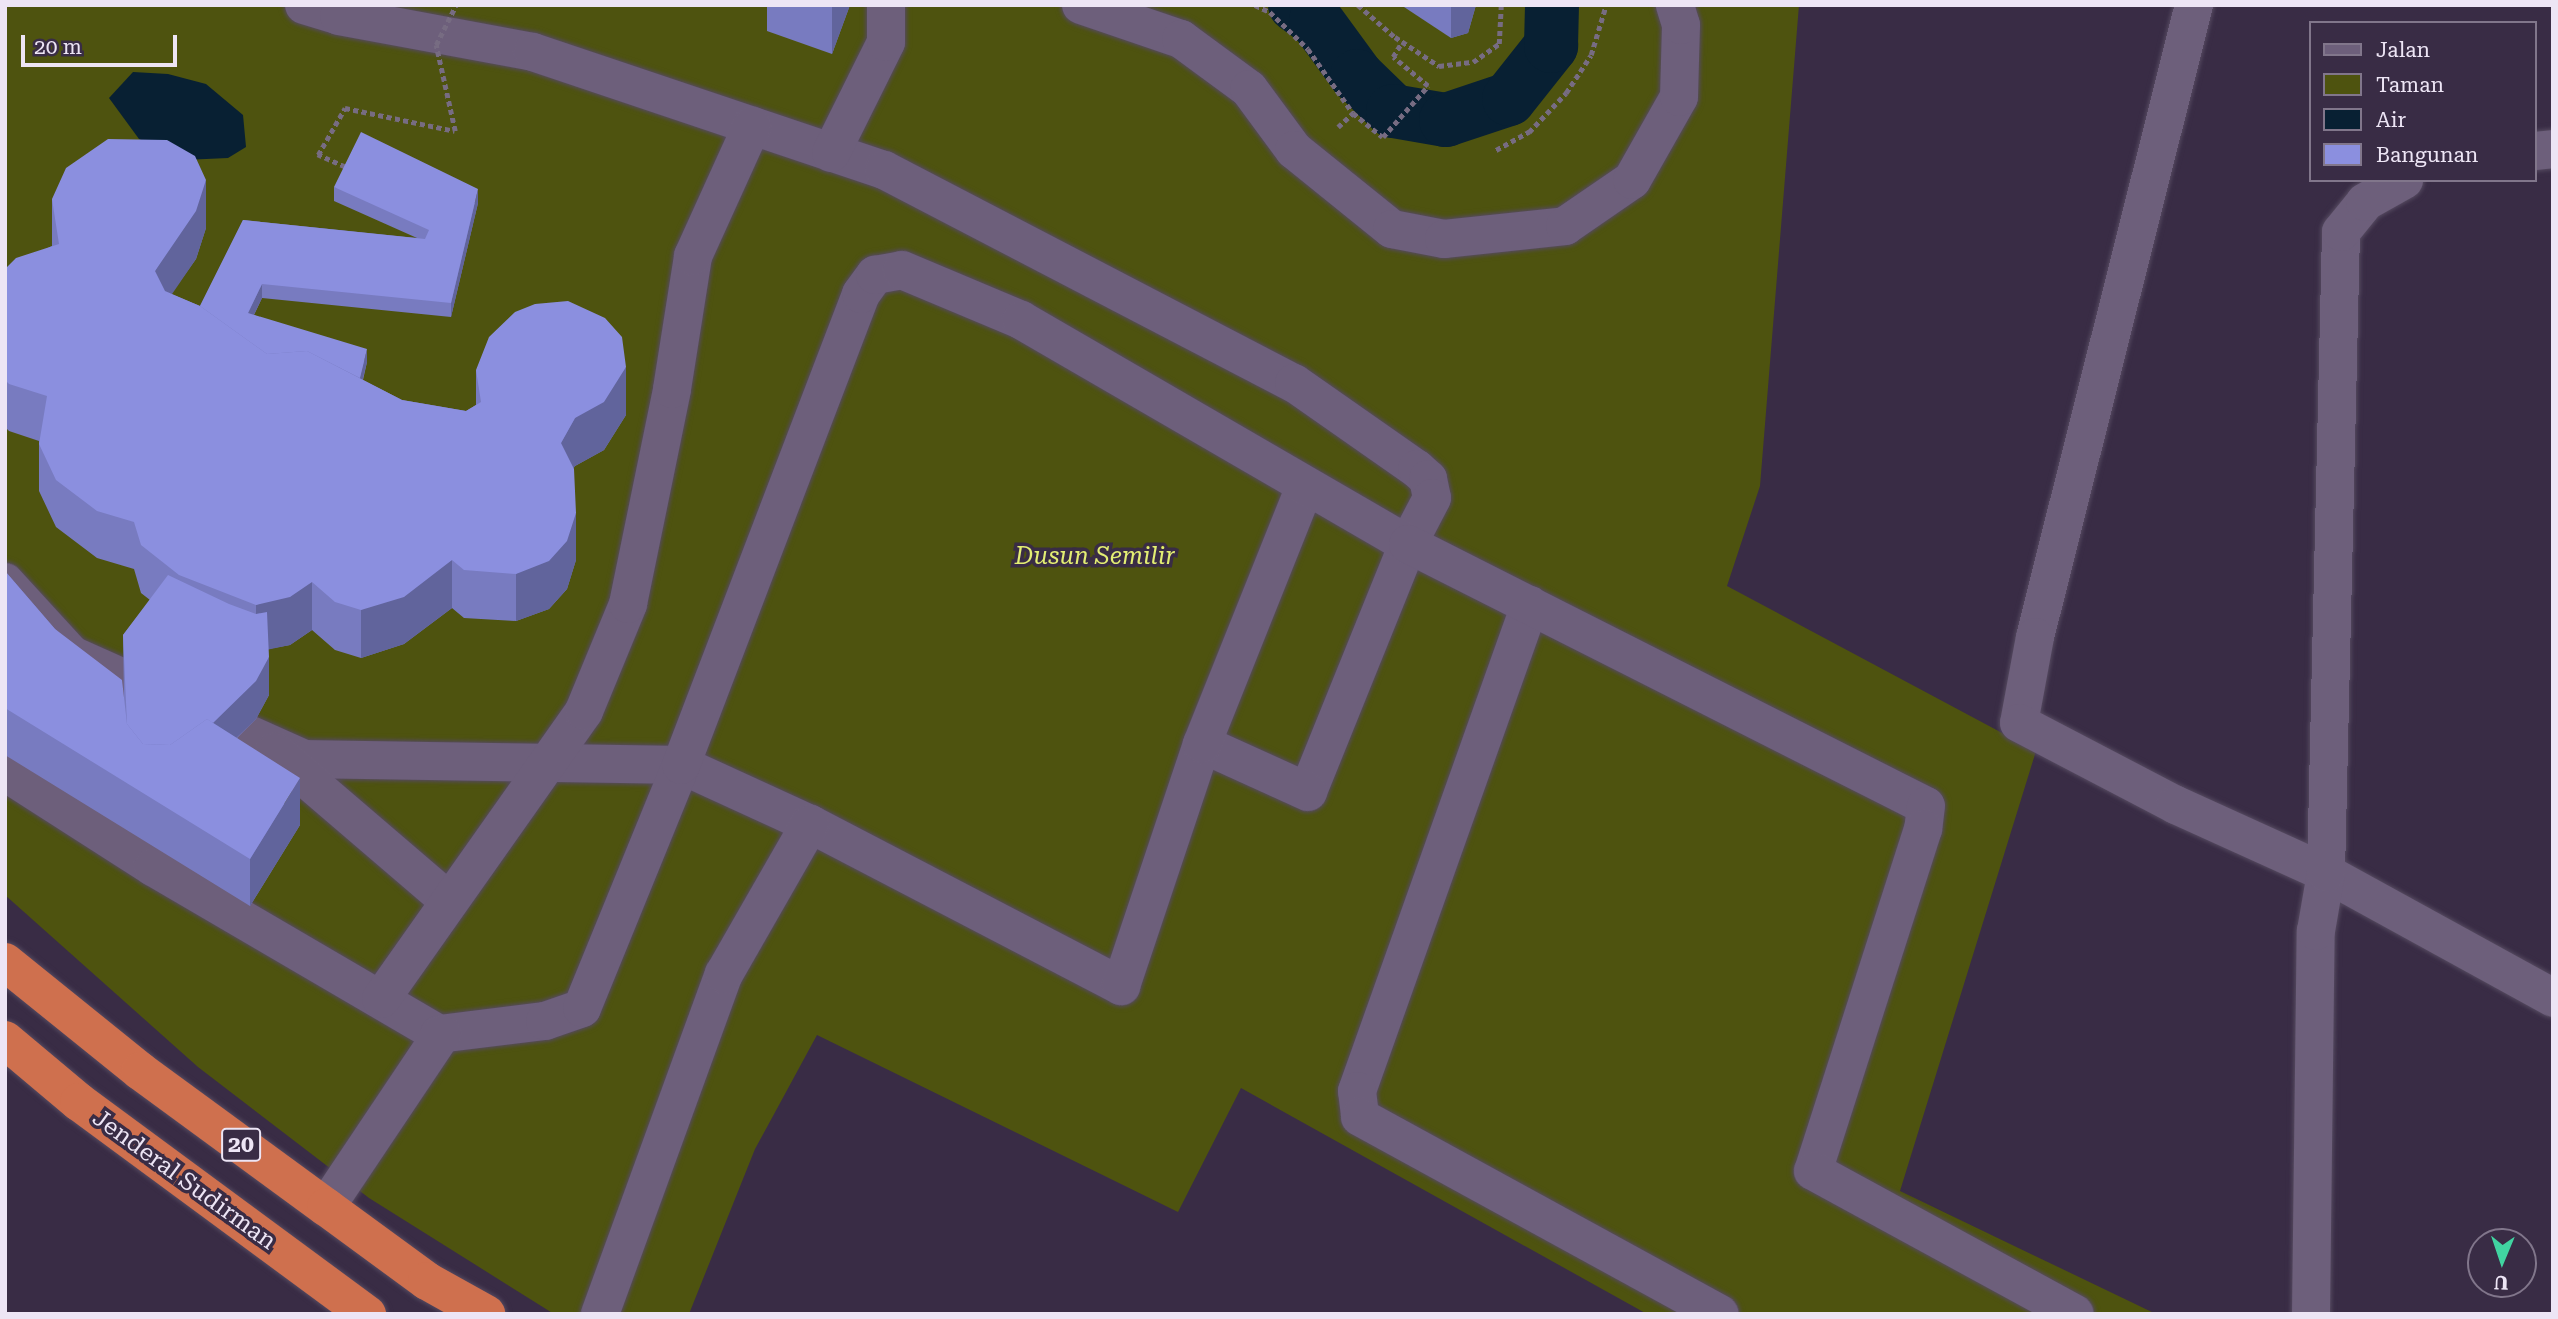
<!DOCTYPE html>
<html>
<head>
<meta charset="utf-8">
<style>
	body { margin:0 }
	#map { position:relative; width:2558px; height:1319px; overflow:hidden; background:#392c45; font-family:"Roboto Serif",serif }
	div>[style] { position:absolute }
	.green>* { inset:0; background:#4e530f }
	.water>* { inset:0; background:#082033 }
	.canal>* { height:54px; margin:-27px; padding:0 27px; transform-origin:27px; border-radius:27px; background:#082033 }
	.path>* { height:4.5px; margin-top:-2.25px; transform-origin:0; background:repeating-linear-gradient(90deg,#776c82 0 5px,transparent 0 8.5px) }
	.roads { filter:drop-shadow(0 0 2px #554a60) drop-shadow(0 0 2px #554a60) }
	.minor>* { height:38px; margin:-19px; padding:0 19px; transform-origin:19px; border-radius:19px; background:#6d5f7b }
	.highway>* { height:38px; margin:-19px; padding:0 19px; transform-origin:19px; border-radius:19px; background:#cf704e }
	.path-bridge>* { height:4.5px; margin-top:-2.25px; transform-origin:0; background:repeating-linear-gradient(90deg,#776c82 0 5px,transparent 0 8.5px) }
	.wall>* { inset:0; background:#787bc0 }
	.shaded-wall>* { inset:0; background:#61649c }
	.building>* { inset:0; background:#8b8fdf }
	span { translate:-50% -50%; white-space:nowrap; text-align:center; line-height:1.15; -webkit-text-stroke:7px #392c45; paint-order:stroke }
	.shield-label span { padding:2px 5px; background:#392c45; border:2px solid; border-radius:5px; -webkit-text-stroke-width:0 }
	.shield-label { font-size:23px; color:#ede5f5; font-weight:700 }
	.park-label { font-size:24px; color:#e3ee73; font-style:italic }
	.street-label { font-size:24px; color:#ede5f5 }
	.frame { position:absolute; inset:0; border:7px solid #ede5f5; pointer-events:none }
	.legend { position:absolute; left:2309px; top:21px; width:228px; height:161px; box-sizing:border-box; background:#392c45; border:2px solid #81768b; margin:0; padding:9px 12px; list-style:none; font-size:21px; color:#ede5f5 }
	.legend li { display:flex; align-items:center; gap:14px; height:35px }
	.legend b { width:35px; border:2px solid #81768b }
	.north { position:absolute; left:2467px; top:1228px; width:70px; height:70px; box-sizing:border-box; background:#392c45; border:2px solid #81768b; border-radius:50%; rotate:182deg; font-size:19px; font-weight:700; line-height:28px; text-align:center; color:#ede5f5 }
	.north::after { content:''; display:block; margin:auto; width:24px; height:32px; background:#41d4a1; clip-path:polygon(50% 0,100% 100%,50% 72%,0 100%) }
	.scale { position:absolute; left:21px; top:35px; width:156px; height:32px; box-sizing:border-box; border:4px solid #ede5f5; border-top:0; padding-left:9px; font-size:21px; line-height:24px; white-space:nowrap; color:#ede5f5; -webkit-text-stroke:5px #392c45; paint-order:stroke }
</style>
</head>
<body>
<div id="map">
	<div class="green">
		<i style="clip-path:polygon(5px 5px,1799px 5px,1760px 486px,1727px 586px,2036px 751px,1900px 1191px,2156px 1314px,1647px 1314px,1241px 1088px,1178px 1212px,817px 1035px,755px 1149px,689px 1314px,554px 1314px,369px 1198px,198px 1067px,5px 895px)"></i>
	</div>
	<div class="water">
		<i style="clip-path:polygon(133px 72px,168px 74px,206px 84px,243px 115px,246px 147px,228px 158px,184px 160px,139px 139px,109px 98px)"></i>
	</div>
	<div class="canal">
		<i style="left:1295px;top:5px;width:26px;rotate:36deg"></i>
		<i style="left:1316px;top:20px;width:69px;rotate:53.8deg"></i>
		<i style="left:1357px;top:76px;width:50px;rotate:44.2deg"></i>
		<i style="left:1393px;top:111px;width:54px;rotate:9.6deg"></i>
		<i style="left:1446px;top:120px;width:66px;rotate:-18.4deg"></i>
		<i style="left:1509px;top:99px;width:68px;rotate:-51.6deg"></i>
		<i style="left:1551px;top:46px;width:41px;rotate:-88.6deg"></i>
	</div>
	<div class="path">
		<i style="left:1255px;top:5px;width:17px;rotate:25deg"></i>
		<i style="left:1270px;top:12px;width:53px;rotate:44.2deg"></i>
		<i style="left:1308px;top:49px;width:78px;rotate:54.9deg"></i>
		<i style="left:1358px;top:5px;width:49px;rotate:40.9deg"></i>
		<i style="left:1395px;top:37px;width:53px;rotate:33.4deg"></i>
		<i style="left:1439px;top:66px;width:34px;rotate:-7deg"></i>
		<i style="left:1473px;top:62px;width:32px;rotate:-35deg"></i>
		<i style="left:1499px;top:44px;width:39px;rotate:-87deg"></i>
		<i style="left:1338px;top:127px;width:21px;rotate:-43deg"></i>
		<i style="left:1353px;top:113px;width:38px;rotate:39deg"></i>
		<i style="left:1383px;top:137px;width:68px;rotate:-48.6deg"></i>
		<i style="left:1428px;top:86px;width:45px;rotate:-140.4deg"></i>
		<i style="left:1393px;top:57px;width:17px;rotate:-59deg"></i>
		<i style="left:1496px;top:150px;width:38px;rotate:-29deg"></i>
		<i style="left:1529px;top:132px;width:54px;rotate:-46.5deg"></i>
		<i style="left:1566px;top:93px;width:45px;rotate:-56.7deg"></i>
		<i style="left:1591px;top:55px;width:52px;rotate:-73.3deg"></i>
	</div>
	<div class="roads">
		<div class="minor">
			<i style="left:304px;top:5px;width:37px;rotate:17deg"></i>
			<i style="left:339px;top:16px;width:197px;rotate:10.5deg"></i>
			<i style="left:533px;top:52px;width:370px;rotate:18.6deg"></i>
			<i style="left:884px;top:170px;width:462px;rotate:27.5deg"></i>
			<i style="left:1294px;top:383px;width:150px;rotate:35deg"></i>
			<i style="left:1417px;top:469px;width:15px;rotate:42deg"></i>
			<i style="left:1428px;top:479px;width:19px;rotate:78deg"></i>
			<i style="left:1432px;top:498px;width:52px;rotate:117.6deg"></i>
			<i style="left:1408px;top:544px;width:267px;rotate:112deg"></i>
			<i style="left:1308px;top:792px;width:116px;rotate:-155.6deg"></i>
			<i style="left:1081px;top:5px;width:106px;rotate:18.8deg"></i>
			<i style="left:1181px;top:39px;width:84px;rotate:36.3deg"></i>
			<i style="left:1249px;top:89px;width:76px;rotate:53.6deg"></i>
			<i style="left:1294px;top:150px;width:126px;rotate:38.9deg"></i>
			<i style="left:1392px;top:229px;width:53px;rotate:10.9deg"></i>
			<i style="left:1444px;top:239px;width:122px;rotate:-6.1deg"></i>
			<i style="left:1565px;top:226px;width:81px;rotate:-34.5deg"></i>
			<i style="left:1632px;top:180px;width:95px;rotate:-60.5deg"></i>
			<i style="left:1679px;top:97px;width:72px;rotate:-88.4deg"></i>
			<i style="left:1681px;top:25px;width:21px;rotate:-107deg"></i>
			<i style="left:2194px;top:5px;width:652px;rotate:104.12deg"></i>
			<i style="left:2035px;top:637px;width:87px;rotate:100.5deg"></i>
			<i style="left:2019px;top:723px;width:177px;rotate:27.6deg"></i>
			<i style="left:2176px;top:805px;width:165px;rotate:24.4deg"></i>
			<i style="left:2326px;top:873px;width:259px;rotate:28.8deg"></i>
			<i style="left:2535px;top:151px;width:18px;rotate:-6deg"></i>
			<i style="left:831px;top:153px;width:124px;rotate:-63.6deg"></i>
			<i style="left:886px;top:42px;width:37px;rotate:-90deg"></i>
			<i style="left:5px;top:582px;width:99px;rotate:47.5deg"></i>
			<i style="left:72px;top:655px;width:254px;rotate:24.1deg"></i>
			<i style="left:304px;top:759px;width:377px;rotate:0.9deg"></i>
			<i style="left:681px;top:765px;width:142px;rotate:24.6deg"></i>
			<i style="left:810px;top:824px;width:351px;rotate:27.5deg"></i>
			<i style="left:1121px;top:986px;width:255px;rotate:-71.5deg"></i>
			<i style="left:1202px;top:744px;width:277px;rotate:-68.2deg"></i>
			<i style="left:1530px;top:605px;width:516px;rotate:109.59deg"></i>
			<i style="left:1357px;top:1091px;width:26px;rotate:83deg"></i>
			<i style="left:1360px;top:1117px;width:410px;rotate:28.7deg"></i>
			<i style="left:275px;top:752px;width:229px;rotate:40.6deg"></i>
			<i style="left:5px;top:772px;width:176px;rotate:32.7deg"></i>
			<i style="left:153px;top:867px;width:331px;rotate:30.3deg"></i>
			<i style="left:439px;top:1034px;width:107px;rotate:-7deg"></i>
			<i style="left:545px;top:1021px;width:39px;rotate:-19deg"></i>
			<i style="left:582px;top:1008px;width:262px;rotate:-67.8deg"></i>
			<i style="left:681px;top:765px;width:504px;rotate:-69.08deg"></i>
			<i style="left:861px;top:294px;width:24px;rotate:-54deg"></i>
			<i style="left:875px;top:275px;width:27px;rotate:-10deg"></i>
			<i style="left:902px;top:270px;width:129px;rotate:22.8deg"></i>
			<i style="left:1021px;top:320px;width:447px;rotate:30.1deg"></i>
			<i style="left:1408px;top:544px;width:580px;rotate:26.83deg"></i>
			<i style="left:1926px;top:806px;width:23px;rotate:97deg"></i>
			<i style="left:1923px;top:829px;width:359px;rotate:107.8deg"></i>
			<i style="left:1813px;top:1171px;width:298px;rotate:28.6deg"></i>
			<i style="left:381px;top:999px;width:352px;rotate:-54.8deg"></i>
			<i style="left:584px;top:711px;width:116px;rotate:-67.6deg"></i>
			<i style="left:628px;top:604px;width:219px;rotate:-78.4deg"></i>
			<i style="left:672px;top:389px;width:135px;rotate:-81deg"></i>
			<i style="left:693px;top:256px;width:143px;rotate:-65.6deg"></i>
			<i style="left:326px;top:1207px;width:208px;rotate:-56.2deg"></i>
			<i style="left:600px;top:1314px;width:362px;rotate:-70deg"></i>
			<i style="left:724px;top:974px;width:173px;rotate:-60.2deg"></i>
			<i style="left:2311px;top:1314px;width:383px;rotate:-89.3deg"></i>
			<i style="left:2316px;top:931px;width:59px;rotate:-80.2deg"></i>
			<i style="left:2326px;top:873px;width:641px;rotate:-88.66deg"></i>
			<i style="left:2341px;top:232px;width:38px;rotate:-51deg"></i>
			<i style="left:2365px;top:202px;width:45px;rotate:-29.4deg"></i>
		</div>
		<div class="highway">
			<i style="left:5px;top:962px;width:174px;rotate:38.9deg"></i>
			<i style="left:140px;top:1071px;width:230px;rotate:36.2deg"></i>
			<i style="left:326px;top:1207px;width:125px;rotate:36.2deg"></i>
			<i style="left:427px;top:1281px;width:68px;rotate:29.2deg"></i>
			<i style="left:5px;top:1040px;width:97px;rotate:40deg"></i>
			<i style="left:79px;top:1102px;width:358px;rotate:36.4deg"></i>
		</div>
	</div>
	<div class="path-bridge">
		<i style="left:345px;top:167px;width:30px;rotate:-156deg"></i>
		<i style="left:318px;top:155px;width:54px;rotate:-60.1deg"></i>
		<i style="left:345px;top:108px;width:112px;rotate:11.8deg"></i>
		<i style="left:455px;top:131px;width:88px;rotate:-102.5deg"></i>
		<i style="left:436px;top:45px;width:45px;rotate:-63.4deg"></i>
	</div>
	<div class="wall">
		<i style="clip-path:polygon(767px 5px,850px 5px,832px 54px,767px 31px)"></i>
		<i style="clip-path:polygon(1401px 5px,1476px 5px,1468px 33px,1451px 38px)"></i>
		<i style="clip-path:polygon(334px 187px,478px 203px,451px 317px,262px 298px,254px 315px,367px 362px,363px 380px,402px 400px,466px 411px,476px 405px,476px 370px,626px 415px,604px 450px,575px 466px,573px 468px,576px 560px,567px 589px,549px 609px,516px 621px,464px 618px,452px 608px,404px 644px,361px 658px,335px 650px,312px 630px,290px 645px,268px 649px,269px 695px,256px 719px,237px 738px,300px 825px,250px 906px,5px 755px,5px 571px,55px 629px,124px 699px,123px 635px,150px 600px,141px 593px,134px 569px,97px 558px,56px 527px,39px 491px,39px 441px,9px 431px,5px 427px,5px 269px,52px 246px,52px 199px,206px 228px,196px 259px,171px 294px,200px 306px,243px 220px,417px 238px,334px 201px)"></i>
	</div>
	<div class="shaded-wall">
		<i style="clip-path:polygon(833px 5px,850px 5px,832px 54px,832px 7px)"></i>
		<i style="clip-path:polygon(1451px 5px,1476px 5px,1468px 33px,1451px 38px)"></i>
		<i style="clip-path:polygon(206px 180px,206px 228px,196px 259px,155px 319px,155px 271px)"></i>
		<i style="clip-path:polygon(478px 189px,478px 203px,451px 317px,451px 303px)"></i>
		<i style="clip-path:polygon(262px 284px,262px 298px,248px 327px,248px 313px)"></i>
		<i style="clip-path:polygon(367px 349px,367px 362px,352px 422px,352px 408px)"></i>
		<i style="clip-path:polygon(626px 367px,626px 415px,604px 450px,575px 466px,561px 490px,561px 443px,575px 418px)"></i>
		<i style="clip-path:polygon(576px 513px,576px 560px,567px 589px,549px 609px,516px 621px,516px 574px)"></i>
		<i style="clip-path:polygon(452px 560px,452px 608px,404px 644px,361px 658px,361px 610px)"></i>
		<i style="clip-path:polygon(312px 582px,312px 630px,290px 645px,256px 652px,256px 605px)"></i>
		<i style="clip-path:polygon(269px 657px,269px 695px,256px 719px,207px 766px,207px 728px)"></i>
		<i style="clip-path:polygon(300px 778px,300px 825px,250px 906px,250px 859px)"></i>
	</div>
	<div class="building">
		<i style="clip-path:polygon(361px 132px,478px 189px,451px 303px,262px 284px,248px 313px,367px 349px,360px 378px,307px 351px,267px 354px,200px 306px,243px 220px,425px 239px,429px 230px,334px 187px)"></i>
		<i style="clip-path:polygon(108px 139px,167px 140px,195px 156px,206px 180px,196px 211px,155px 271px,165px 291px,200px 306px,267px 354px,307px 351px,402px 400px,466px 411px,481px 402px,476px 370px,489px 337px,515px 312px,535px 304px,568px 301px,605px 318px,622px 337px,626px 367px,604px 402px,575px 418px,561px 443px,574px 469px,576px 513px,567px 541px,549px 561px,516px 574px,464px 570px,452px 560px,404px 597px,361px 610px,335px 602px,312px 582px,290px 597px,256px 605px,179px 575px,141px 545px,134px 522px,97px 511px,56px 480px,39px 444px,47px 396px,9px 384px,5px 380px,5px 269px,16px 258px,59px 244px,52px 199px,66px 168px)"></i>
		<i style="clip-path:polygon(5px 571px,55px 629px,122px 680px,127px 724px,143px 744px,170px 745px,207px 719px,300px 778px,250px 859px,5px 708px)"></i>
		<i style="clip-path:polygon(168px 575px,229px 604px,256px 614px,267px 612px,269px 657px,256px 681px,213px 723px,207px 719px,170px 745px,143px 744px,127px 724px,123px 635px)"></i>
	</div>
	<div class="shield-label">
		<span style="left:241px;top:1145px">20</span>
	</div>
	<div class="park-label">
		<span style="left:1095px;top:557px">Dusun Semilir</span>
	</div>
	<div class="street-label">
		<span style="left:184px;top:1180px;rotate:36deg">Jenderal Sudirman</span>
	</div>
	<div class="frame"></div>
	<ul class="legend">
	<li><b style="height:9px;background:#6d5f7b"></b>Jalan</li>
	<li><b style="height:19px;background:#4e530f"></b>Taman</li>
	<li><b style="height:19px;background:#082033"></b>Air</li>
	<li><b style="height:19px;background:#8b8fdf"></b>Bangunan</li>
	</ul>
	<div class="north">U</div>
	<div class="scale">20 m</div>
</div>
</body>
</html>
